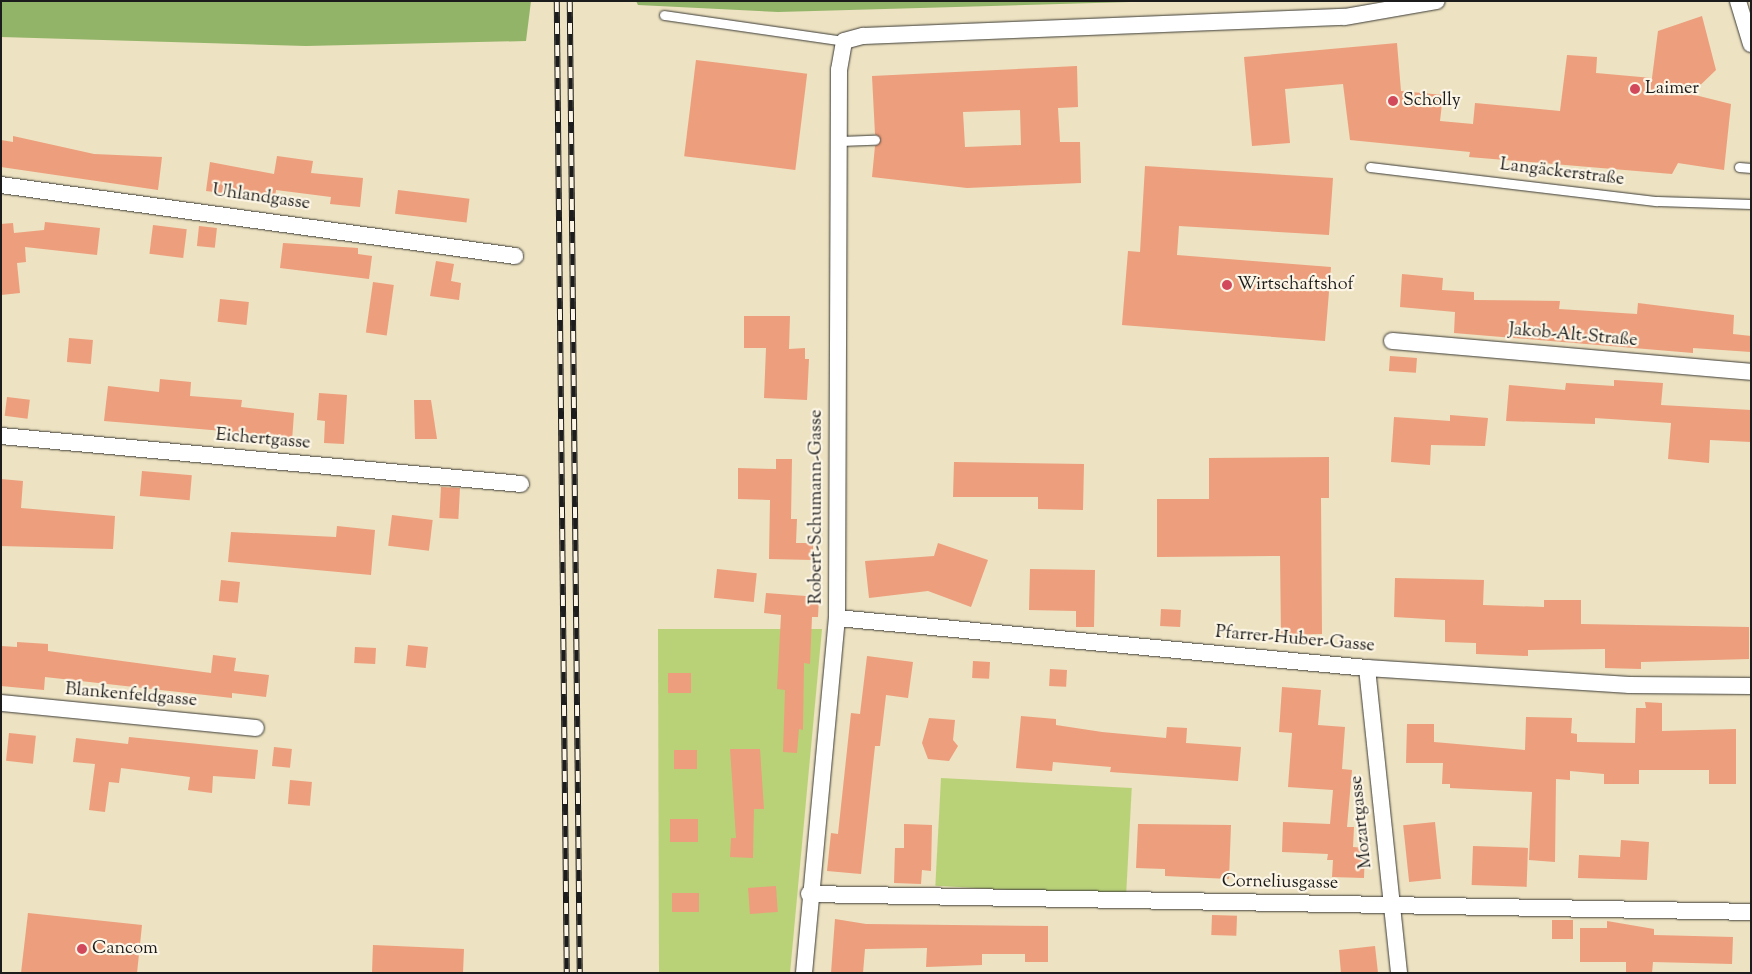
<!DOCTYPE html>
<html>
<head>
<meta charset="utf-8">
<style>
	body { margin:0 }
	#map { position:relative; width:1752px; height:974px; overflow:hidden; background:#ede2c1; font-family:"Sorts Mill Goudy",serif }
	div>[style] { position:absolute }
	.green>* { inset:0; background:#b9d278; transform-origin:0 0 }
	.forest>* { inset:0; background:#92b468 }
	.building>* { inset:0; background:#ed9e7c; transform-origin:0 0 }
	.roads { filter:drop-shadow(0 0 1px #3b3a35) drop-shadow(0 0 1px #3b3a35) }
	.service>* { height:9px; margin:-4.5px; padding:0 4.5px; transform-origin:4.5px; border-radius:4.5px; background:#fff }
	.minor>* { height:16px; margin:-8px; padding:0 8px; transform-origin:8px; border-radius:8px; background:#fff }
	.rail>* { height:5.5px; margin-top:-2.75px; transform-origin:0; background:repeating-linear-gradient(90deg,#fcf5e5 0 11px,#1c1c1c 0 22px); box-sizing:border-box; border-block:1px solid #1c1c1c }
	.dots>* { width:14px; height:14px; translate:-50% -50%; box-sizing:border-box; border:2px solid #fcf5e5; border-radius:50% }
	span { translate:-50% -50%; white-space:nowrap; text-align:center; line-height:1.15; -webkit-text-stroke:4.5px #fcf5e5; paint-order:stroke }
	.poi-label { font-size:18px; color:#1c1c1c }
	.left { translate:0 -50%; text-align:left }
	.street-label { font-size:18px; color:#1c1c1c }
	.frame { position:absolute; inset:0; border:2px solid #1c1c1c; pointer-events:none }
</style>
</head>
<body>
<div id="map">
	<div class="green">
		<i style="clip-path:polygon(658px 629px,822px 629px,790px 973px,659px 973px)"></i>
		<i style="left:941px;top:778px;width:191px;height:108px;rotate:3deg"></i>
	</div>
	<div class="forest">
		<i style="clip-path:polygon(1px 1px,531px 1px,526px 41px,306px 46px,1px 37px)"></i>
		<i style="clip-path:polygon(636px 1px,1165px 1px,778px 12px,638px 5px)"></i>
	</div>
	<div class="building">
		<i style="clip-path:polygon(1702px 16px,1716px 70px,1691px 94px,1731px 104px,1724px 170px,1678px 163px,1672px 174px,1469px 157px,1470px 152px,1350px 140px,1343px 84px,1285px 89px,1290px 143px,1252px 146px,1244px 57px,1397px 43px,1401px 91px,1443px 95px,1440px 121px,1473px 124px,1475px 103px,1560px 111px,1567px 55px,1597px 57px,1596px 73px,1652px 78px,1658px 31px)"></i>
		<i style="left:696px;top:60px;width:112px;height:97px;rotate:7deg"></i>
		<i style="clip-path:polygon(evenodd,1077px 66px,1078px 107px,1058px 108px,1060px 142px,1080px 142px,1081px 183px,967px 188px,872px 177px,875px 146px,881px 140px,875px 134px,872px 76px,1077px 66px,1020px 110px,1021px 145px,965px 147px,963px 112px,1020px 110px)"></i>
		<i style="clip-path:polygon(13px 136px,94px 154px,162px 157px,158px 190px,1px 167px,1px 140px,13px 142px)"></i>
		<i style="clip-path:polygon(277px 156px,313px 161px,311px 173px,363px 178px,360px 207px,330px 204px,331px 197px,276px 190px,275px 199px,206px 191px,210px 162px,274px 174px)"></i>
		<i style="clip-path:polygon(1145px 166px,1333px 178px,1329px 235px,1179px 226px,1177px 255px,1331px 267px,1325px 341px,1122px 325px,1128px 251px,1140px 252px)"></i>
		<i style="left:398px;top:190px;width:72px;height:24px;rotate:7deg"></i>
		<i style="clip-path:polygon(45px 222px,100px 228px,97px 255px,25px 247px,26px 262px,17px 263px,20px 293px,1px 295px,1px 224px,13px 223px,14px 233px,44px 230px)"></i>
		<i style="left:153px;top:225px;width:34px;height:29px;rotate:7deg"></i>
		<i style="left:199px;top:226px;width:18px;height:20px;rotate:6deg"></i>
		<i style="clip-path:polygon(283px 243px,358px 248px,358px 254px,372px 256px,369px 279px,280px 268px)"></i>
		<i style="clip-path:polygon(436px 261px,454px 264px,451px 281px,461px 283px,459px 300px,430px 296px)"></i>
		<i style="clip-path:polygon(1402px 274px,1443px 278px,1442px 290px,1474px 292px,1474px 300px,1560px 301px,1559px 309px,1637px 314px,1638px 303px,1734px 315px,1733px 334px,1751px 336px,1751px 352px,1693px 348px,1693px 353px,1454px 333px,1455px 312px,1400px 307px)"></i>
		<i style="left:373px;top:282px;width:21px;height:51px;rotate:8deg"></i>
		<i style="left:220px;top:299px;width:29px;height:23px;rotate:6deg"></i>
		<i style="clip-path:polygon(744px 316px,790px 316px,789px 349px,805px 348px,805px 359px,809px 359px,807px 400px,764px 398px,766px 348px,744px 348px)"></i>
		<i style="left:69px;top:338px;width:24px;height:24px;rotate:5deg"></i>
		<i style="left:1390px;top:356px;width:27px;height:15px;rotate:4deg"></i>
		<i style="clip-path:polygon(160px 379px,191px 382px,190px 396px,242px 400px,241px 407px,294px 413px,292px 441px,259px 438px,260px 434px,104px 421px,108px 386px,159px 392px)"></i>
		<i style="clip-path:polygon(1614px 380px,1663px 383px,1661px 405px,1751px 410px,1751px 442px,1710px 440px,1709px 463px,1668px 459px,1671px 423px,1595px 418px,1595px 424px,1506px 421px,1509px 385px,1565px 390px,1566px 383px,1614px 386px)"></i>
		<i style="clip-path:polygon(319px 393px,347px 395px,344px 444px,324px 443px,325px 421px,317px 420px)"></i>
		<i style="left:7px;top:397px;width:23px;height:19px;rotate:7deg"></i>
		<i style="clip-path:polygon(414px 400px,431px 400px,437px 439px,415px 439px)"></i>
		<i style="clip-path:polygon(1450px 415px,1488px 418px,1485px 446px,1431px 445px,1430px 465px,1391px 462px,1394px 417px,1450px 421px)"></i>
		<i style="clip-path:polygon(1329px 457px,1329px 498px,1321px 498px,1322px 634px,1281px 635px,1280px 556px,1157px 557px,1157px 499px,1209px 499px,1209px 458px)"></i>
		<i style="clip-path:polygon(776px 459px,792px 459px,791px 519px,797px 519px,796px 543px,813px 543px,813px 560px,769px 559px,770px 500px,738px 499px,738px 468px,776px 469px)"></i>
		<i style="clip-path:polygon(954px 462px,1084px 464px,1083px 510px,1038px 509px,1038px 497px,953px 497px)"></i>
		<i style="left:142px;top:471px;width:50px;height:25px;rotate:5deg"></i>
		<i style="clip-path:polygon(1px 479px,23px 481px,21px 508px,115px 516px,113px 549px,1px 546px)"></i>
		<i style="left:441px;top:487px;width:19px;height:31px;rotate:3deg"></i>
		<i style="left:392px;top:515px;width:41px;height:31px;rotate:7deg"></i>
		<i style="clip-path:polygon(337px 526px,375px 530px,371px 575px,228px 562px,231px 532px,336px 537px)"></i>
		<i style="clip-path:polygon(938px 543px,988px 560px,971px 607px,928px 591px,869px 598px,865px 561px,934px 556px)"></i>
		<i style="left:717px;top:569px;width:40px;height:29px;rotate:6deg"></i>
		<i style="clip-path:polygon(1030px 569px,1095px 570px,1094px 627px,1076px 627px,1076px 611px,1029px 610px)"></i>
		<i style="clip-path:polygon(1395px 578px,1484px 580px,1483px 605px,1544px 607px,1544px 600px,1581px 600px,1581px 624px,1749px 627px,1749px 659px,1641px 662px,1641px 669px,1605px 668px,1605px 649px,1528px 650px,1528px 656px,1476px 654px,1476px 643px,1445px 642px,1445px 620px,1394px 617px)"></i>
		<i style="left:221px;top:580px;width:19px;height:21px;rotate:6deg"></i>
		<i style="clip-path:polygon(766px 593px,819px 597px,818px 617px,812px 617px,810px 664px,804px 663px,803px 730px,799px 729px,797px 753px,783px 752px,785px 690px,777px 689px,781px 615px,764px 613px)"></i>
		<i style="left:1161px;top:609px;width:20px;height:17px;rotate:3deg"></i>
		<i style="clip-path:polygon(17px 642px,48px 644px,48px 651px,211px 673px,213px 655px,236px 658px,234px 671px,269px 675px,266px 697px,232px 693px,232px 698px,45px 677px,44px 690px,1px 686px,1px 646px,17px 647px)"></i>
		<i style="left:408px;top:645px;width:20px;height:21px;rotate:6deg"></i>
		<i style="left:355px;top:647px;width:21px;height:16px;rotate:3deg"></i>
		<i style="clip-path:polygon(867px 656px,913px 662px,908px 698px,886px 695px,880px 746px,875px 746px,861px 874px,827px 871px,831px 833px,838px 834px,851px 713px,860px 714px)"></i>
		<i style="left:973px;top:661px;width:17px;height:17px;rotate:3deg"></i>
		<i style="left:1050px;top:669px;width:17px;height:17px;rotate:3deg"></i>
		<i style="left:668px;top:673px;width:23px;height:20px"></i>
		<i style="clip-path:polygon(1282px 687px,1321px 690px,1318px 725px,1345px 727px,1342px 769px,1352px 770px,1347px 827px,1354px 827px,1353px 847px,1365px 848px,1364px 878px,1332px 877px,1333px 860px,1327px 860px,1328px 854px,1282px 852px,1283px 822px,1330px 824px,1333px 790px,1288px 787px,1292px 733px,1279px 732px)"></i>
		<i style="clip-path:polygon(1645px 702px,1662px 703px,1662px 731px,1736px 729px,1736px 784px,1709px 784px,1709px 770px,1639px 770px,1639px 784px,1604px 784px,1604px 774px,1570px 771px,1570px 780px,1556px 779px,1555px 862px,1529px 860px,1532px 792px,1450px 788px,1450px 784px,1442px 784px,1443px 763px,1406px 763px,1407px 724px,1434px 724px,1434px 742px,1525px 750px,1526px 717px,1572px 718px,1571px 733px,1577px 734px,1577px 742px,1635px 743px,1636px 708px,1646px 708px)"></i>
		<i style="clip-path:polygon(1021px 716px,1056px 719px,1056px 725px,1102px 732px,1166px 738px,1167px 727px,1187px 728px,1186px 743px,1241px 747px,1238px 781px,1110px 772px,1111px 767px,1053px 762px,1052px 771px,1016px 768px)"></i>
		<i style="clip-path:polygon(929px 718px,955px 720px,953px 740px,958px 746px,949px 761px,928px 759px,922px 743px)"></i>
		<i style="left:9px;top:733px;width:27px;height:28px;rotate:6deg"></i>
		<i style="clip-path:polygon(129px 737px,258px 750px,255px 779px,213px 776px,212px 793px,188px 790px,190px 777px,121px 768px,119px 783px,109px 782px,105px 812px,89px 810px,95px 764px,73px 762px,76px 738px,128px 744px)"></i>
		<i style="left:274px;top:747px;width:18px;height:19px;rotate:6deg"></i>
		<i style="clip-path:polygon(730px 749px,760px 749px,764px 809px,754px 809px,753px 858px,730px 857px,731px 838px,736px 838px)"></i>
		<i style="left:674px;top:750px;width:23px;height:19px"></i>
		<i style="left:290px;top:780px;width:22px;height:24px;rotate:5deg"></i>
		<i style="left:670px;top:819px;width:28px;height:23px"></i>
		<i style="left:1435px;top:822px;width:57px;height:32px;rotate:84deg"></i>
		<i style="clip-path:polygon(904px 824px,932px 825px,931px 871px,922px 870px,921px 884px,894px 883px,895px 848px,904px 848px)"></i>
		<i style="clip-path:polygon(1138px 824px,1231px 825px,1229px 879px,1165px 876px,1165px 869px,1136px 868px)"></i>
		<i style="clip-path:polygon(1621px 840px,1649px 842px,1647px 880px,1578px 878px,1579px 855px,1620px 857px)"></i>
		<i style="left:1473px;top:846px;width:55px;height:39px;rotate:2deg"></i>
		<i style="left:776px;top:886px;width:26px;height:28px;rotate:86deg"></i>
		<i style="left:672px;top:893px;width:27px;height:19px"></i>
		<i style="clip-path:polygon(28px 913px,142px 925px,137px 973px,21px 973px)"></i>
		<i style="left:1212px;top:915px;width:25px;height:20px;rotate:2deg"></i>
		<i style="clip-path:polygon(835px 919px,866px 924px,1048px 926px,1048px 962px,1025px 962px,1025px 954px,982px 954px,982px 965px,926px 967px,927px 948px,865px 949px,863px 973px,831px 973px)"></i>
		<i style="left:1552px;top:920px;width:21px;height:19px"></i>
		<i style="clip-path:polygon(1607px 921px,1654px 929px,1654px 935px,1733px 937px,1732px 964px,1653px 962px,1652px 973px,1626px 973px,1626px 962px,1580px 962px,1580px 928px,1607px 928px)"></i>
		<i style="clip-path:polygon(373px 945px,464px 949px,463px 973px,372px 973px)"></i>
		<i style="clip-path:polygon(1375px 946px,1378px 973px,1341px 973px,1339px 950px)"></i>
	</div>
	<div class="roads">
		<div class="service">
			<i style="left:664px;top:15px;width:182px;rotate:8.2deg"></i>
			<i style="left:838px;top:141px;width:37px;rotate:-2deg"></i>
			<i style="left:1370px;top:167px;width:289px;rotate:6.8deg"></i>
			<i style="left:1657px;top:201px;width:94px;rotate:1.8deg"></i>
			<i style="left:1739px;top:167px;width:12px;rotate:5deg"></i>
		</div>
		<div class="minor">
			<i style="left:1738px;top:1px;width:45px;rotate:73.2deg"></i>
			<i style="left:1px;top:185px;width:519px;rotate:7.86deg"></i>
			<i style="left:1392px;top:341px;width:360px;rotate:4.9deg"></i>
			<i style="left:1px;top:436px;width:522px;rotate:5.27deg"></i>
			<i style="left:837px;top:618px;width:532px;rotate:5.39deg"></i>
			<i style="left:1367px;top:668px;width:263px;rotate:3.7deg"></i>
			<i style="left:1629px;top:685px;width:122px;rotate:0.5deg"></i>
			<i style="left:1367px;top:668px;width:307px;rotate:84deg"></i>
			<i style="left:1px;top:703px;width:256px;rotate:5.6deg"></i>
			<i style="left:809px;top:894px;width:942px;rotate:1.09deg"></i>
			<i style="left:804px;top:973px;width:357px;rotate:-84.7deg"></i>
			<i style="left:837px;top:618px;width:548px;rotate:-89.79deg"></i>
			<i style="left:839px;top:70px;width:29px;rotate:-80deg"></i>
			<i style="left:844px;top:41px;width:20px;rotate:-15deg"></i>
			<i style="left:863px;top:36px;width:482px;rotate:-2.3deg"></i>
			<i style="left:1345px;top:17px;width:93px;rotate:-9.9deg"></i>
		</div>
	</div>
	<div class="rail">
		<i style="left:557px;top:1px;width:972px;rotate:89.41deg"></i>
		<i style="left:570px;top:1px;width:972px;rotate:89.41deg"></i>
	</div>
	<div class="dots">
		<i style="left:1635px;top:89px;background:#d1495b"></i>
		<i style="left:1393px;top:101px;background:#d1495b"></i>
		<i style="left:1227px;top:285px;background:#d1495b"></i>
		<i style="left:82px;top:949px;background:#d1495b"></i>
	</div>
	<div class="poi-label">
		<span class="left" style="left:1645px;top:89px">Laimer</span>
		<span class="left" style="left:1403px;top:101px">Scholly</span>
		<span class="left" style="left:1237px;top:285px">Wirtschaftshof</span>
		<span class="left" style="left:92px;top:949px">Cancom</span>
	</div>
	<div class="street-label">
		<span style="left:1562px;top:173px;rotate:7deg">Langäckerstraße</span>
		<span style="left:261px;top:198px;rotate:8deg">Uhlandgasse</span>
		<span style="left:1573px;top:336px;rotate:5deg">Jakob-Alt-Straße</span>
		<span style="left:263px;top:440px;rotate:5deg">Eichertgasse</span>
		<span style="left:817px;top:507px;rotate:-90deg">Robert-Schumann-Gasse</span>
		<span style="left:1295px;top:640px;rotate:5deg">Pfarrer-Huber-Gasse</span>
		<span style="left:131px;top:696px;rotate:5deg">Blankenfeldgasse</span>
		<span style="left:1362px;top:822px;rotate:-96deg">Mozartgasse</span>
		<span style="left:1280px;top:883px;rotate:1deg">Corneliusgasse</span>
	</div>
	<div class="frame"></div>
</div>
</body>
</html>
